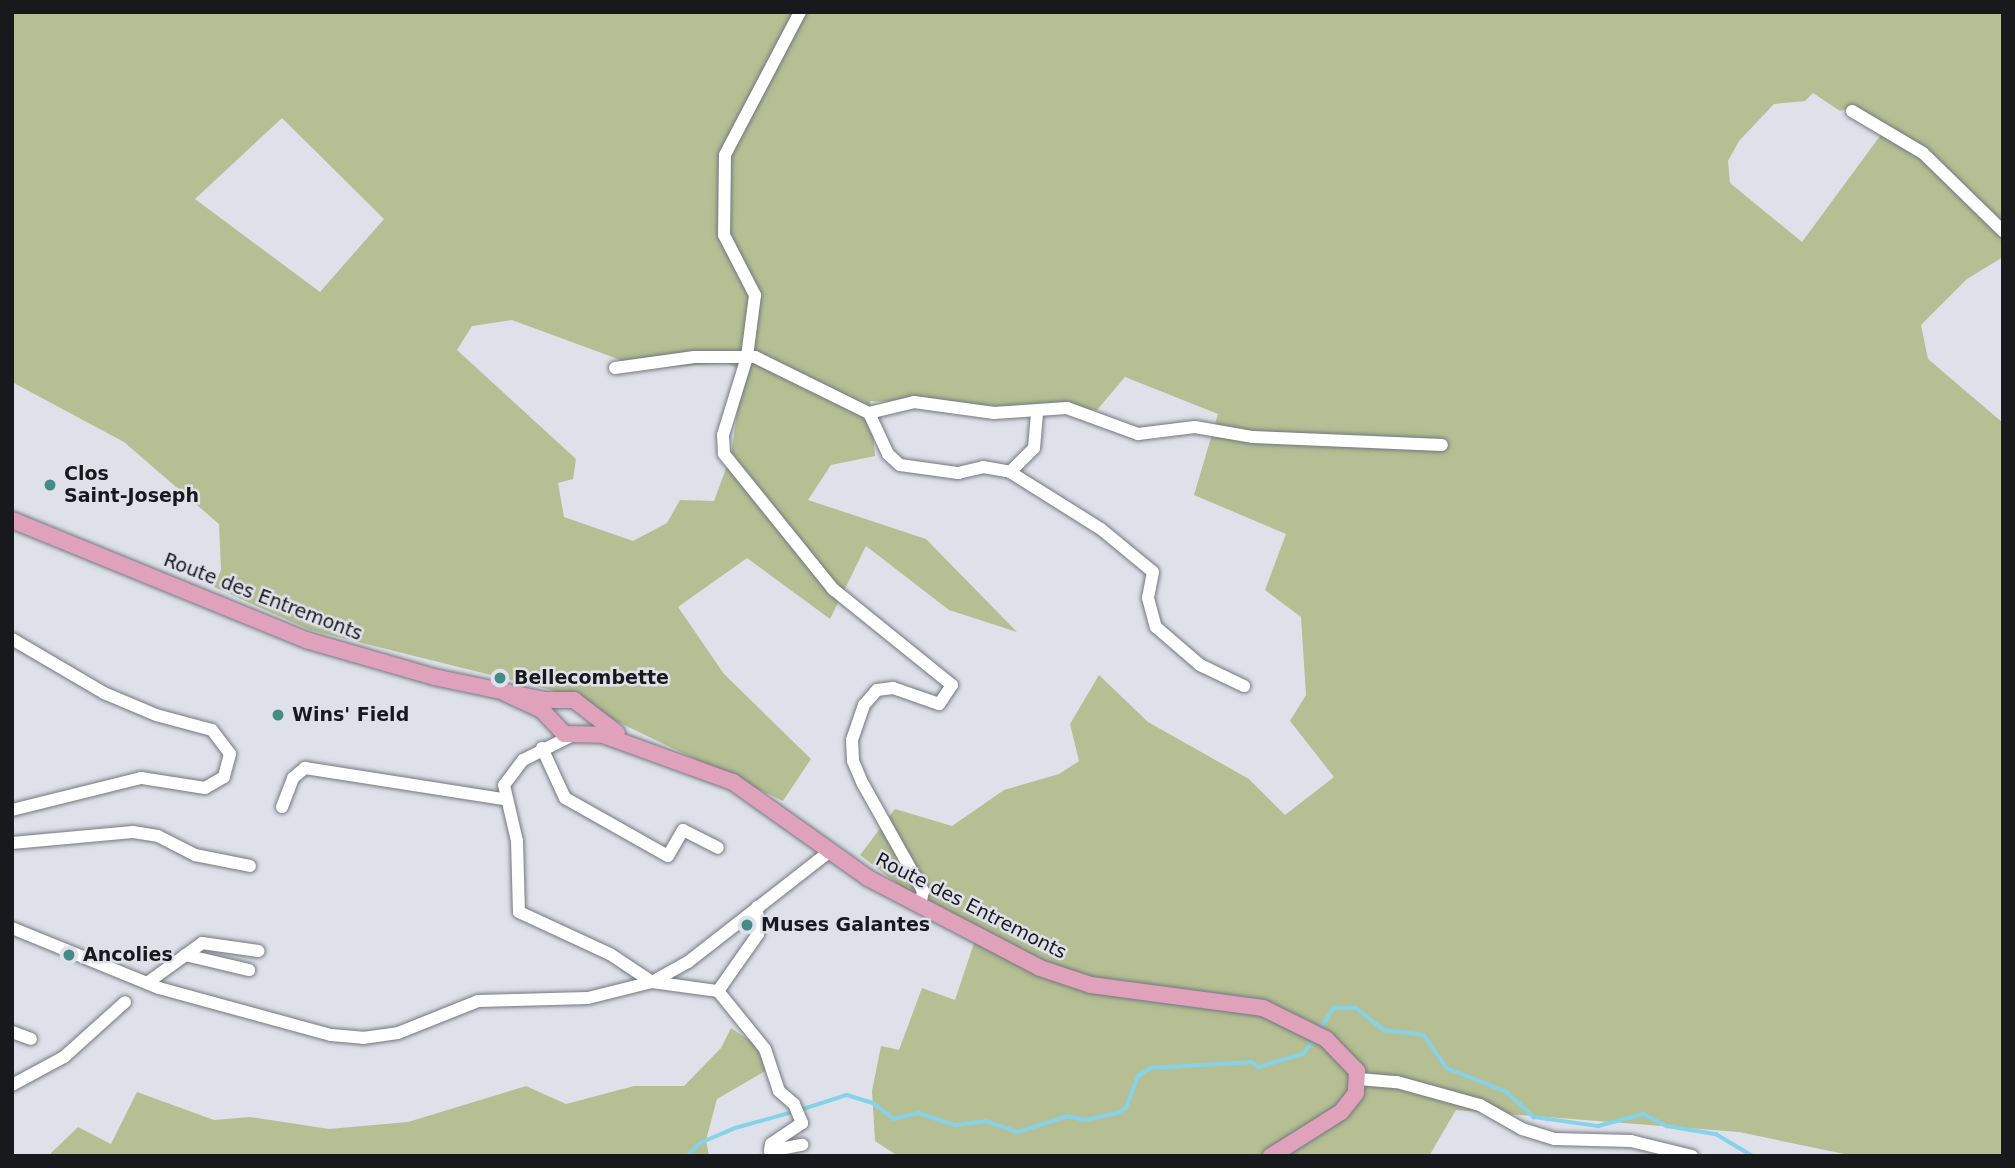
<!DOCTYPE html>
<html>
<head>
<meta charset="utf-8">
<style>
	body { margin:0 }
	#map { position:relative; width:2015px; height:1168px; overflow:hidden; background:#dee1ea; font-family:"DejaVu Sans",sans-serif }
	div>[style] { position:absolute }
	.green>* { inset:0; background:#b5bf93 }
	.stream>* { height:3.5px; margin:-1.75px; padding:0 1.75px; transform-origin:1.75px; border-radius:1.75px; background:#86d2e9 }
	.roads { filter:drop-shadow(0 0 2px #74777f) drop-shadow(0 0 2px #74777f) }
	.minor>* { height:12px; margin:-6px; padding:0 6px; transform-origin:6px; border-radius:6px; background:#fff }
	.major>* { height:16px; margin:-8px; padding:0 8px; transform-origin:8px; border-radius:8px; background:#e0a2bb }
	.dots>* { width:19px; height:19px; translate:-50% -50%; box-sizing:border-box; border:4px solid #dee1ea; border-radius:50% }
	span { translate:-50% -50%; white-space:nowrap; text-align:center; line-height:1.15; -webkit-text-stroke:5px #dee1ea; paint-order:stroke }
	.poi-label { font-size:19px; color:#18191d; font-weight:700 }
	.left { translate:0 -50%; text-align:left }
	.street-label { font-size:19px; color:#18191d }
	.frame { position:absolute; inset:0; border:14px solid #18191d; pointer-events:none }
</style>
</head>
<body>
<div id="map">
	<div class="green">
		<i style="clip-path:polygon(evenodd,12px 12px,2003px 12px,2003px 257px,1967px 279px,1921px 325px,1928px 359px,2003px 423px,2003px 1156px,1854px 1156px,1739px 1132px,1456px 1110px,1429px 1156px,898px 1156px,875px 1141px,872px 1091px,881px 1046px,899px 1050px,922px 988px,955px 1000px,974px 943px,860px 855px,895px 809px,952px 826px,1004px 790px,1059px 774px,1079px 761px,1070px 724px,1099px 675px,1148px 722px,1249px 779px,1285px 815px,1334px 777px,1290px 721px,1306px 695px,1301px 617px,1265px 590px,1286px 534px,1194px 495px,1218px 414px,1125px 377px,1097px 410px,870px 401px,875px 456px,831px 465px,808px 500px,926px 539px,1017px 632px,949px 610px,866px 546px,830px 619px,747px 558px,678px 607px,724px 674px,811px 759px,783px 801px,551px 690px,310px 630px,214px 587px,221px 570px,219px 524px,124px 442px,12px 382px,12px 12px,1813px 93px,1840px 111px,1850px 108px,1883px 132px,1802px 242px,1730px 183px,1728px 161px,1739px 141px,1774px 104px,1805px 101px,1813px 93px,12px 12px,282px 118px,384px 219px,320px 292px,195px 199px,282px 118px,12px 12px,512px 320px,645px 369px,727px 363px,743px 371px,731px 455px,714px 501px,680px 500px,667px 523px,633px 541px,564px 517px,558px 483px,573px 479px,576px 459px,457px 350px,472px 326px,512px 320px)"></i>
		<i style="clip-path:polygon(731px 1028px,755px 1044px,767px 1070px,717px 1099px,706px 1140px,709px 1156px,48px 1156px,78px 1127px,111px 1144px,137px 1092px,214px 1120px,250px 1117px,329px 1129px,408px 1122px,526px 1086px,566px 1104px,634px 1086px,684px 1086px,721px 1048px)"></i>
	</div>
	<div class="stream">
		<i style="left:1318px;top:1032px;width:29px;rotate:-56deg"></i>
		<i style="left:1334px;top:1008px;width:22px"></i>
		<i style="left:1356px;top:1008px;width:36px;rotate:38deg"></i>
		<i style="left:1384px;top:1030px;width:40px;rotate:7.1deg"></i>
		<i style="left:1424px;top:1035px;width:40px;rotate:55.1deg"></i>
		<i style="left:1447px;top:1068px;width:65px;rotate:21.8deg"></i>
		<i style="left:1507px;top:1092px;width:37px;rotate:43deg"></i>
		<i style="left:1534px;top:1117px;width:65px;rotate:8deg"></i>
		<i style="left:1598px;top:1126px;width:48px;rotate:-14.6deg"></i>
		<i style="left:1644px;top:1114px;width:26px;rotate:28deg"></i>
		<i style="left:1667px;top:1126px;width:50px;rotate:9.3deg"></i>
		<i style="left:1716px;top:1134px;width:43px;rotate:30.7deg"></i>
		<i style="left:800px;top:1110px;width:49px;rotate:-17.7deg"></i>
		<i style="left:847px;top:1095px;width:27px;rotate:17deg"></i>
		<i style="left:873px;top:1103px;width:26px;rotate:37deg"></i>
		<i style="left:894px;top:1119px;width:25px;rotate:-14deg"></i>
		<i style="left:918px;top:1113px;width:39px;rotate:18deg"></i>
		<i style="left:955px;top:1125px;width:31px;rotate:-7deg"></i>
		<i style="left:986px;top:1121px;width:34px;rotate:19deg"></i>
		<i style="left:1018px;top:1132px;width:52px;rotate:-17.7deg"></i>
		<i style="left:1068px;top:1116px;width:17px;rotate:13deg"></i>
		<i style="left:1085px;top:1120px;width:33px;rotate:-12deg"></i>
		<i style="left:1117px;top:1113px;width:10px;rotate:-29deg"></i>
		<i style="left:1126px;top:1108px;width:34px;rotate:-69deg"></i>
		<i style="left:1138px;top:1076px;width:15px;rotate:-32deg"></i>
		<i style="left:1151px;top:1068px;width:101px;rotate:-3.4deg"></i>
		<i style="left:1252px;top:1062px;width:9px;rotate:36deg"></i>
		<i style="left:1259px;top:1067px;width:46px;rotate:-16.5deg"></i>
		<i style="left:1303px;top:1054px;width:19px;rotate:-51deg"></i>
		<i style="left:687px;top:1156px;width:18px;rotate:-45deg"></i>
		<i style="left:700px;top:1143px;width:38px;rotate:-23deg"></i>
		<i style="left:735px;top:1128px;width:60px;rotate:-15.4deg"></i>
	</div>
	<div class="roads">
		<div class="minor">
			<i style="left:800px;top:12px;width:161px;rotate:117.7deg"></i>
			<i style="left:725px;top:155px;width:80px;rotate:90.7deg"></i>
			<i style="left:724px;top:235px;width:68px;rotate:62.7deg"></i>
			<i style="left:755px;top:295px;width:63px;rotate:97.4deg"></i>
			<i style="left:747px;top:357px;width:82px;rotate:107.1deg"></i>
			<i style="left:723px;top:435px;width:19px;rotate:87deg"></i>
			<i style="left:724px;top:454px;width:174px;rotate:51.1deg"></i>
			<i style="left:833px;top:589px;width:153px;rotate:38.9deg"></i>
			<i style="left:952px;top:685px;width:23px;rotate:124deg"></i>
			<i style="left:939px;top:704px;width:49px;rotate:-160.8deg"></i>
			<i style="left:893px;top:688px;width:16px;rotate:173deg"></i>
			<i style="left:877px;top:690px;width:20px;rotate:131deg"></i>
			<i style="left:864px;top:705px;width:37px;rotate:109deg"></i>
			<i style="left:852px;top:740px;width:21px;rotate:87deg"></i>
			<i style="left:853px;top:761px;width:25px;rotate:67deg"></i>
			<i style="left:863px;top:784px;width:123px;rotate:60.7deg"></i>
			<i style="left:923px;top:891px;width:14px;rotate:102deg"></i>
			<i style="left:1852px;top:111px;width:82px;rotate:30.6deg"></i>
			<i style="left:1923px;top:153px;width:112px;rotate:44.3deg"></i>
			<i style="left:615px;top:368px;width:80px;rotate:-7.9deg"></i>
			<i style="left:694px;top:357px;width:61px"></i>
			<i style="left:755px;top:357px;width:127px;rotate:26.2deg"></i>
			<i style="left:869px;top:413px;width:45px;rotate:65.1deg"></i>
			<i style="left:888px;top:454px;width:16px;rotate:43deg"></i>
			<i style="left:900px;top:465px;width:59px;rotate:7.9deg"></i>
			<i style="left:958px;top:473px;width:26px;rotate:-13deg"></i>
			<i style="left:983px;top:467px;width:27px;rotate:10deg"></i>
			<i style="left:1010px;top:472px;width:107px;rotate:32.1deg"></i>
			<i style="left:1101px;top:529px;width:67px;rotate:39.6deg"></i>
			<i style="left:1153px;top:572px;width:26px;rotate:101deg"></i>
			<i style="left:1148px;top:598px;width:30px;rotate:75deg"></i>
			<i style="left:1156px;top:627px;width:58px;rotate:40.8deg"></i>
			<i style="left:1200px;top:665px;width:49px;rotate:25.5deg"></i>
			<i style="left:869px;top:413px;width:46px;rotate:-13.7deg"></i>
			<i style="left:914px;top:402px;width:81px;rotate:7.8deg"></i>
			<i style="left:994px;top:413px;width:73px;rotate:-3.9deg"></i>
			<i style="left:1067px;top:408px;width:76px;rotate:20.1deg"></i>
			<i style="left:1138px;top:434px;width:57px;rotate:-7deg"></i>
			<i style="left:1195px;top:427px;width:59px;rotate:9.8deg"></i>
			<i style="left:1253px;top:437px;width:189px;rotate:2.4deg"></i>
			<i style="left:1010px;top:472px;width:34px;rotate:-45deg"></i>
			<i style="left:1034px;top:448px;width:37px;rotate:-85deg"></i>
			<i style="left:12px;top:639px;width:107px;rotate:30.4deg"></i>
			<i style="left:104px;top:693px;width:56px;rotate:22.9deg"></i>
			<i style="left:156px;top:715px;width:58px;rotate:15deg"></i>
			<i style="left:212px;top:730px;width:30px;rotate:53deg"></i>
			<i style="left:230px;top:754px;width:24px;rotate:105deg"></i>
			<i style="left:224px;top:777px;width:22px;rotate:150deg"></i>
			<i style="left:205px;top:788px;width:65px;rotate:-171.1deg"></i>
			<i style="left:141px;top:778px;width:133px;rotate:166.1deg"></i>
			<i style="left:573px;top:735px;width:56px;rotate:153.4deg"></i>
			<i style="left:523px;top:760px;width:31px;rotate:127deg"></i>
			<i style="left:504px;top:785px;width:57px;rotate:76.9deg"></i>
			<i style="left:517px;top:841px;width:71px;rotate:88.4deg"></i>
			<i style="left:519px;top:912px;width:100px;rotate:24.8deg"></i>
			<i style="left:610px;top:954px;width:50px;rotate:33.7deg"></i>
			<i style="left:652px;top:982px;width:67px;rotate:7.8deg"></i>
			<i style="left:542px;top:748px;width:55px;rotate:65.3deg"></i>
			<i style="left:565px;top:798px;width:118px;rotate:29.4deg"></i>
			<i style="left:668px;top:856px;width:30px;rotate:-60deg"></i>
			<i style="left:683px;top:830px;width:39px;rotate:27deg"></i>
			<i style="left:282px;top:807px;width:31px;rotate:-69deg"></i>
			<i style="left:293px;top:778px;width:16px;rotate:-40deg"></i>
			<i style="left:305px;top:768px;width:201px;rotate:8.9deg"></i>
			<i style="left:12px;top:843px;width:121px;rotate:-5.2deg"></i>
			<i style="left:133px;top:832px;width:25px;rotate:9deg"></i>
			<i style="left:158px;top:836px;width:42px;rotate:27.2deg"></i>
			<i style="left:195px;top:855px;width:56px;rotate:11.3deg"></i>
			<i style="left:12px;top:928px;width:159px;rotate:22.2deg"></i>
			<i style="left:159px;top:988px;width:178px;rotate:15.3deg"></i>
			<i style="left:331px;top:1035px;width:32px;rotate:5deg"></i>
			<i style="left:363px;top:1038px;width:35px;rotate:-8deg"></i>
			<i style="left:398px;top:1033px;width:86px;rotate:-21.8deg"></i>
			<i style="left:478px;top:1001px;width:110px;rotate:-1.6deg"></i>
			<i style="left:588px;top:998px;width:66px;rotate:-14deg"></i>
			<i style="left:652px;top:982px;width:41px;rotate:-29.1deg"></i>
			<i style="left:688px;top:962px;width:180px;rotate:-38deg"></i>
			<i style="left:185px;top:955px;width:66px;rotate:13.2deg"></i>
			<i style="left:147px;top:983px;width:68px;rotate:-36deg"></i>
			<i style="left:202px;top:943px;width:57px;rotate:8.1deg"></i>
			<i style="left:718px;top:991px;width:75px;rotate:51deg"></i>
			<i style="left:765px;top:1049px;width:44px;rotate:71.6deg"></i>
			<i style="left:779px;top:1091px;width:20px;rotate:41deg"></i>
			<i style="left:794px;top:1104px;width:21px;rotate:67deg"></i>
			<i style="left:802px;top:1123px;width:37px;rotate:146deg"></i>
			<i style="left:771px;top:1144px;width:7px;rotate:98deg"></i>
			<i style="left:770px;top:1151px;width:33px;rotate:-11deg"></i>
			<i style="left:718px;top:991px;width:70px;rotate:-54.9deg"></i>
			<i style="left:758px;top:934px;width:27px;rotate:-92deg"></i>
			<i style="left:12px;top:1032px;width:20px;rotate:20deg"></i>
			<i style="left:1359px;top:1079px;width:38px;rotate:5deg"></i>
			<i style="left:1397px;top:1082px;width:86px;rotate:15.5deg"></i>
			<i style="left:1480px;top:1105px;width:48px;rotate:29.7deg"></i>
			<i style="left:1522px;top:1129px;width:34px;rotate:17deg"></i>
			<i style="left:1555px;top:1139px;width:76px;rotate:1.5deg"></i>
			<i style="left:1631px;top:1141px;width:63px;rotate:13.8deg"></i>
			<i style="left:12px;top:1085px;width:59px;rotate:-28.3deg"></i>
			<i style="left:64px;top:1057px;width:82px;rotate:-42deg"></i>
		</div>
		<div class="major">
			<i style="left:12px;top:520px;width:318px;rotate:22.2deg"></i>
			<i style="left:306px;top:640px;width:133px;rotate:16.1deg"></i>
			<i style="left:434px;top:677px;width:112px;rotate:11.8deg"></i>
			<i style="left:544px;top:700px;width:30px"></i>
			<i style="left:574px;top:700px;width:54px;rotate:37.5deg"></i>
			<i style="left:505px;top:693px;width:41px;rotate:24.7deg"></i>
			<i style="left:542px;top:710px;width:33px;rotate:47deg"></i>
			<i style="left:564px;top:734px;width:39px;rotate:1deg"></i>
			<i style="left:603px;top:735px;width:138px;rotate:19.9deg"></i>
			<i style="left:733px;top:782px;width:166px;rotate:35.4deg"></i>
			<i style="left:868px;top:878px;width:194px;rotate:27.6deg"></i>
			<i style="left:1040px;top:968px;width:54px;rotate:18.4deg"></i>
			<i style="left:1091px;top:985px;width:174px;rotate:7.6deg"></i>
			<i style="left:1263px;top:1008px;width:70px;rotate:26.2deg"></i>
			<i style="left:1326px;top:1039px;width:45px;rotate:45.9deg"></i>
			<i style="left:1357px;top:1071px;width:22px;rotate:93deg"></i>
			<i style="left:1356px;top:1093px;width:24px;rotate:128deg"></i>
			<i style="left:1341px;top:1112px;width:83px;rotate:147.8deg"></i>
		</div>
	</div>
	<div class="dots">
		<i style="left:50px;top:485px;background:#448b85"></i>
		<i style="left:500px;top:678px;background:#448b85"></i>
		<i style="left:278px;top:715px;background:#448b85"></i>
		<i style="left:747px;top:925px;background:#448b85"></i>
		<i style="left:69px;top:955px;background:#448b85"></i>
	</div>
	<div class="poi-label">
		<span class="left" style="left:64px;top:485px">Clos<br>Saint-Joseph</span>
		<span class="left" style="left:514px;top:678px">Bellecombette</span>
		<span class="left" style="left:292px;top:715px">Wins' Field</span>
		<span class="left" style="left:761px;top:925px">Muses Galantes</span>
		<span class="left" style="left:83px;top:955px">Ancolies</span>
	</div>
	<div class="street-label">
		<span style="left:263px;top:597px;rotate:21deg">Route des Entremonts</span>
		<span style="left:971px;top:906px;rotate:27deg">Route des Entremonts</span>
	</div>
	<div class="frame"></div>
</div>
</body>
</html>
